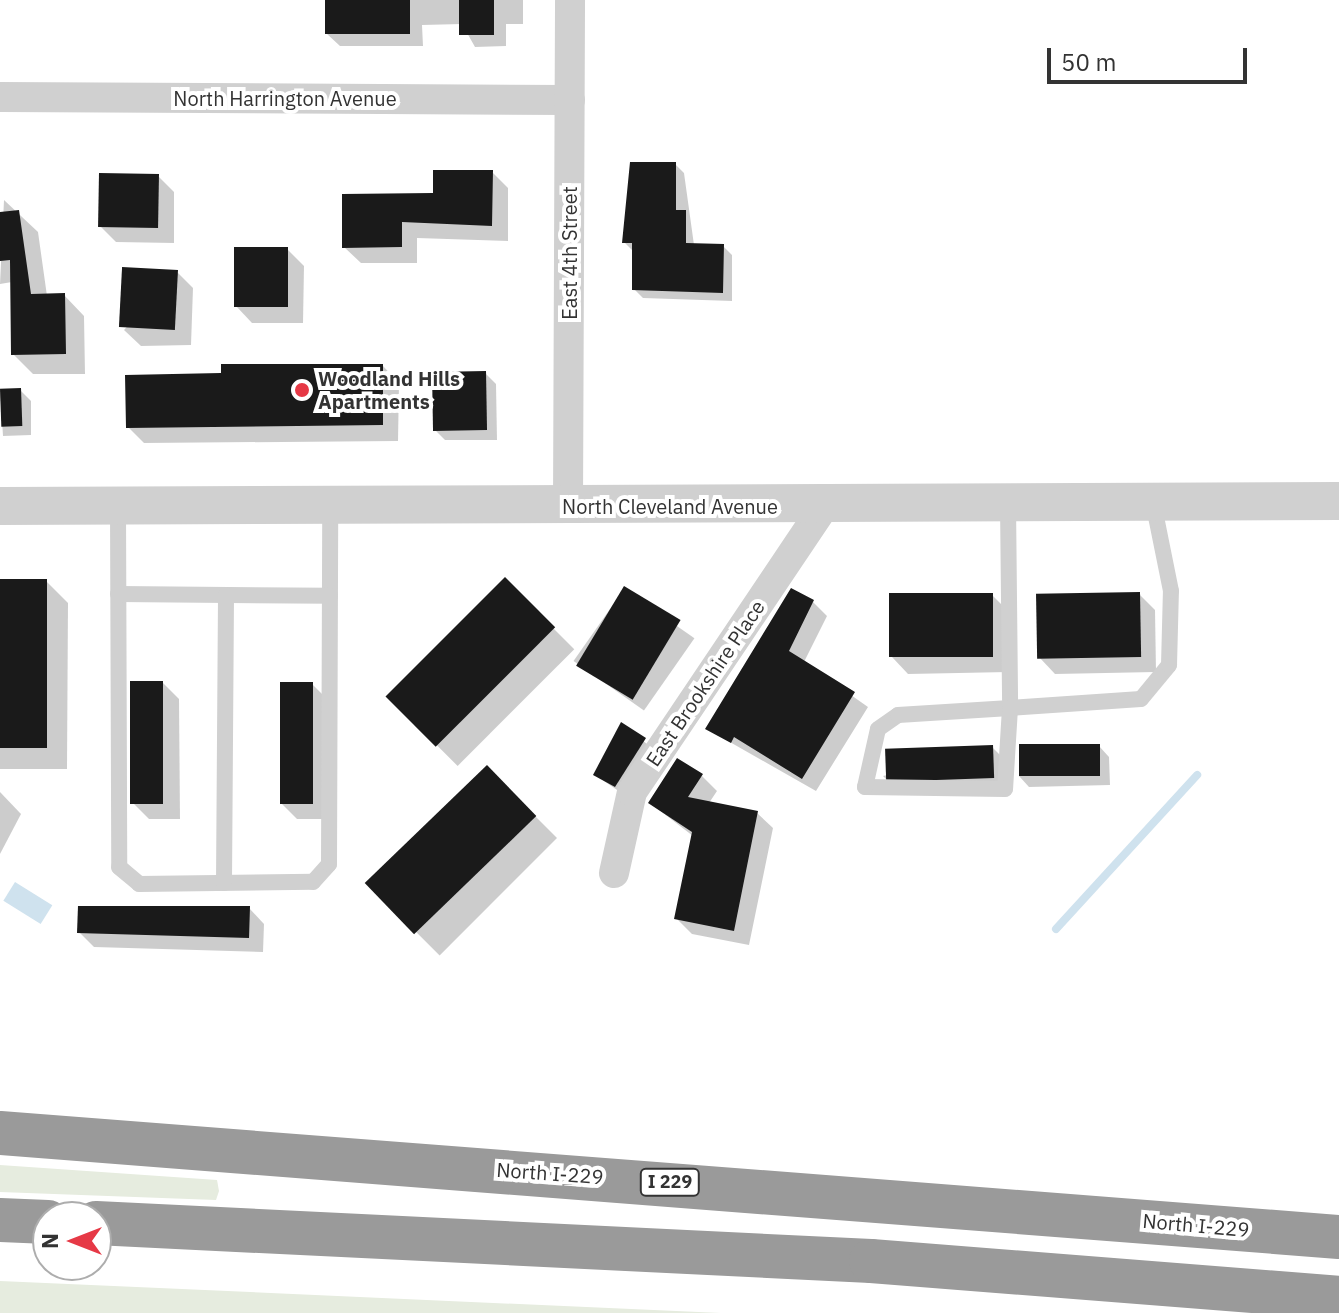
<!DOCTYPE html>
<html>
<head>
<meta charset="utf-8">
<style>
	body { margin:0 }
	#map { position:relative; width:1339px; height:1313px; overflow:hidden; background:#fff; font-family:"IBM Plex Sans",sans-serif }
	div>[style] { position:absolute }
	.green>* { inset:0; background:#e6ecdf }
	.water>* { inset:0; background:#cfe2ee; transform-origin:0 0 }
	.shadow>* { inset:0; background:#0003; transform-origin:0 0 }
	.stream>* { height:8px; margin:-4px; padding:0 4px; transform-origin:4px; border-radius:4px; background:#cfe2ee }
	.building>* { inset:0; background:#1a1a1a; transform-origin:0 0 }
	.service>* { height:16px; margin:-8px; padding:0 8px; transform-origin:8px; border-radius:8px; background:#d0d0d0 }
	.minor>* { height:30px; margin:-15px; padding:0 15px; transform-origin:15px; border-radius:15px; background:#d0d0d0 }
	.tertiary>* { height:38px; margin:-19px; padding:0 19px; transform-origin:19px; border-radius:19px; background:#d0d0d0 }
	.motorway>* { height:44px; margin:-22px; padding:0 22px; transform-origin:22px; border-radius:22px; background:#9a9a9a }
	.dots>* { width:22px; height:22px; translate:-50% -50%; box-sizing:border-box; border:4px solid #fff; border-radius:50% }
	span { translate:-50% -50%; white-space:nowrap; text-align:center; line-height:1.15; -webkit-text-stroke:8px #fff; paint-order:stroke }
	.shield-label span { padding:2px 6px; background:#fff; border:2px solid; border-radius:6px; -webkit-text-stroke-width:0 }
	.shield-label { font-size:18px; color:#333; font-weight:700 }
	.street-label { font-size:20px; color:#333 }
	.poi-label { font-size:20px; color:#333; font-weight:700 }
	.left { translate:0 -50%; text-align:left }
	.north { position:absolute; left:32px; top:1201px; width:80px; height:80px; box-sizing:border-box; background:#fff; border:2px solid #adadad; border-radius:50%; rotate:270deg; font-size:22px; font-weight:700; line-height:32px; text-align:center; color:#333 }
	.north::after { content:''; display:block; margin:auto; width:28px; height:36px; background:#e63946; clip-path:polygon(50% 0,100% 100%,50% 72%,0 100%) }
	.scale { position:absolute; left:1047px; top:48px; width:200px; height:36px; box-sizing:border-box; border:4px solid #333; border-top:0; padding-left:10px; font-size:24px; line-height:28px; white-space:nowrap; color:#333; -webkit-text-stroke:6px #fff; paint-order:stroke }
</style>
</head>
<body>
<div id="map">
	<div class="green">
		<i style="clip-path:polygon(0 1165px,217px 1180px,219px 1191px,216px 1200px,0 1192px)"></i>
		<i style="clip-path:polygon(0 1281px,721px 1313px,0 1313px)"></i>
	</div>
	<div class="water">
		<i style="left:15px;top:882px;width:44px;height:22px;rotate:32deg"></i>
	</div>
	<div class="shadow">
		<i style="clip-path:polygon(327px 0,523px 0,523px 24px,506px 24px,506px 46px,475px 47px,462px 24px,422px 25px,423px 46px,340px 46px,327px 34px)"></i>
		<i style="clip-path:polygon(675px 164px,684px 173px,694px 245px,723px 246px,732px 255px,732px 301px,643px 298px,634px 289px,634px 252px,625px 243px)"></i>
		<i style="clip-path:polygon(492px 172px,508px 188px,508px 241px,417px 238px,417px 263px,361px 263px,344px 247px)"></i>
		<i style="clip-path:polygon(158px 176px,174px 192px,174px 243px,116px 242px,100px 226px)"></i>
		<i style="clip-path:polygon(4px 200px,38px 232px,47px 296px,64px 295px,84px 316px,85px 374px,33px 374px,13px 354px,12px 282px,0 284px)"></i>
		<i style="clip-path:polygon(287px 249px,304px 266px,303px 323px,252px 323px,236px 306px)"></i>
		<i style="clip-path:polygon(177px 272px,193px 288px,191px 345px,141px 346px,124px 330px)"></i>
		<i style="clip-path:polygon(383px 366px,399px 383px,398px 441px,144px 443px,128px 427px)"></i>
		<i style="clip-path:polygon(485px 373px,496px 384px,497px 440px,445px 440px,435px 430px)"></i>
		<i style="clip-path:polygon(20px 390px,31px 401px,31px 435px,3px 436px,0 391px)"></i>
		<i style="left:505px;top:580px;width:98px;height:165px;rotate:45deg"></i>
		<i style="clip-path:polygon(0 581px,46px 581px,68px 603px,67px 769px,0 769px)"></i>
		<i style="left:624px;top:589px;width:86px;height:88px;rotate:35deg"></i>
		<i style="clip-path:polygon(1139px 594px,1155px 610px,1156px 672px,1055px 674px,1039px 657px)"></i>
		<i style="clip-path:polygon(992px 595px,1008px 611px,1009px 672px,908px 674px,892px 657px)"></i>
		<i style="clip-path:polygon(813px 602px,827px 616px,804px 662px,868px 707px,816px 791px,707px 729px)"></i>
		<i style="clip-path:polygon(163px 683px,179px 699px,180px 819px,149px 819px,133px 803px)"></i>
		<i style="clip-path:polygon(312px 684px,328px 700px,328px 819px,297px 819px,281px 803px)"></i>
		<i style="clip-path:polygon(622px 725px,655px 750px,626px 796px,595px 775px)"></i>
		<i style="clip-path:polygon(1099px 746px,1109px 757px,1110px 785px,1029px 787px,1019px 776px)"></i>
		<i style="clip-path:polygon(993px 748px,1009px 764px,1009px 793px,899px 792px,883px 776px)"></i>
		<i style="left:487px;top:768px;width:99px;height:166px;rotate:45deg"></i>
		<i style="clip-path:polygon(702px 776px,717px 791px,709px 803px,757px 813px,773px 828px,749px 945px,692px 934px,677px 919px,693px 836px,650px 803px)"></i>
		<i style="clip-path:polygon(0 792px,21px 814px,0 854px)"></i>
		<i style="clip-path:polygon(249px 908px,264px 924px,263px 952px,94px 947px,79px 932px)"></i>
	</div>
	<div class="stream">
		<i style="left:1056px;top:929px;width:209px;rotate:-47.5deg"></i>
	</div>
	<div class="building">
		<i style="left:325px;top:0;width:85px;height:34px"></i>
		<i style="left:459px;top:0;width:35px;height:35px"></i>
		<i style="clip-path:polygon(630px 162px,676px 162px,676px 210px,686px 210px,686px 243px,724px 244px,723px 293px,632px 290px,632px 243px,622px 243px)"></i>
		<i style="clip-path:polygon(433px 170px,493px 170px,492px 226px,402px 222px,402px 247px,342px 248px,342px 194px,433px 193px)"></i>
		<i style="left:99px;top:173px;width:60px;height:54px;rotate:1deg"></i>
		<i style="clip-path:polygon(19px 210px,31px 294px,65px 293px,66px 354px,11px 355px,10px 260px,0 261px,0 212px)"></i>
		<i style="left:234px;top:247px;width:54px;height:60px"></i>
		<i style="left:178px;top:270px;width:60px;height:56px;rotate:93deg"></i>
		<i style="clip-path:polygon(221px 364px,383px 364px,383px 425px,126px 428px,125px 375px,221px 373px)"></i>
		<i style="left:486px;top:371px;width:59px;height:54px;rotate:89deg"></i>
		<i style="left:21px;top:388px;width:38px;height:21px;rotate:88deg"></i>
		<i style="left:505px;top:577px;width:71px;height:169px;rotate:45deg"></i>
		<i style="left:0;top:579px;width:47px;height:169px"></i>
		<i style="left:624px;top:586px;width:66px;height:93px;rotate:31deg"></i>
		<i style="clip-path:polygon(791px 588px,814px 600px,789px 651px,855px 692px,802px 779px,734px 737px,731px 743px,705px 729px)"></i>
		<i style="left:1140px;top:592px;width:65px;height:104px;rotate:89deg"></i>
		<i style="left:993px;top:593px;width:64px;height:104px;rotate:90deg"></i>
		<i style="left:130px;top:681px;width:33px;height:123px"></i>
		<i style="left:280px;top:682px;width:33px;height:122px"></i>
		<i style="clip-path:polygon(621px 722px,646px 738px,615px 787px,593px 775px)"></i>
		<i style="left:1100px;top:744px;width:32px;height:81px;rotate:90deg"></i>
		<i style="left:993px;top:745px;width:33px;height:108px;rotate:88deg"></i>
		<i style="clip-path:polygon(677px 758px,703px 774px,688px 797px,758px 811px,734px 931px,674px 919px,692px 832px,648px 803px)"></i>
		<i style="left:487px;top:765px;width:71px;height:170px;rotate:46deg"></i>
		<i style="clip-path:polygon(78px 906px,250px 906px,249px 938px,77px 933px)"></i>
	</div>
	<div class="service">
		<i style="left:1008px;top:503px;width:205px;rotate:89.4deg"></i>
		<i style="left:1010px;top:708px;width:81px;rotate:93.5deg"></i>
		<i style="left:1005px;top:789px;width:140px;rotate:-179.2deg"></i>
		<i style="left:865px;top:787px;width:59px;rotate:-77.4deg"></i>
		<i style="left:878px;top:729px;width:24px;rotate:-35deg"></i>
		<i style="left:898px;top:715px;width:112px;rotate:-3.6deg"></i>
		<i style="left:1010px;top:708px;width:131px;rotate:-3.9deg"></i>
		<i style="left:1141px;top:699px;width:44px;rotate:-50.5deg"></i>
		<i style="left:1169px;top:665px;width:74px;rotate:-88.5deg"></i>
		<i style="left:1171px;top:591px;width:91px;rotate:-101.4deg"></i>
		<i style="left:118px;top:506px;width:361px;rotate:89.8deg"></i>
		<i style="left:119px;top:867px;width:26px;rotate:40deg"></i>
		<i style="left:139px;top:884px;width:174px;rotate:-0.7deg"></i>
		<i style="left:313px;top:882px;width:24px;rotate:-48deg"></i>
		<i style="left:329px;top:864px;width:358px;rotate:-89.8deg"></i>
		<i style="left:118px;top:594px;width:212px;rotate:0.5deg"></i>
		<i style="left:224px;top:883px;width:288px;rotate:-89.6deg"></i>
	</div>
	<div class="minor">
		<i style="left:0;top:97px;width:570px;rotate:0.3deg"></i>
		<i style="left:568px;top:506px;width:506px;rotate:-89.77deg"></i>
		<i style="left:614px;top:873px;width:83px;rotate:-77.5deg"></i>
		<i style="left:632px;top:792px;width:346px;rotate:-56.1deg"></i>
	</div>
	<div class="tertiary">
		<i style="left:0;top:506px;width:1339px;rotate:-0.21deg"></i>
	</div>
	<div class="motorway">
		<i style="left:0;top:1133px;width:1343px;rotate:4.44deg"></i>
		<i style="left:0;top:1220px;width:48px;rotate:2.4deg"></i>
		<i style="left:96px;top:1223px;width:776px;rotate:2.81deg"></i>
		<i style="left:871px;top:1261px;width:469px;rotate:4.5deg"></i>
	</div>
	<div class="dots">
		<i style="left:302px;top:390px;background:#e63946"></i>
	</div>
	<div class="shield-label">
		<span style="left:670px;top:1182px">I 229</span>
	</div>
	<div class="street-label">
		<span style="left:285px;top:98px">North Harrington Avenue</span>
		<span style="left:569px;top:253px;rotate:-90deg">East 4th Street</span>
		<span style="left:670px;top:506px">North Cleveland Avenue</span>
		<span style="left:705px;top:683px;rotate:-56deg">East Brookshire Place</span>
		<span style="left:550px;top:1173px;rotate:4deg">North I-229</span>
		<span style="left:1196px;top:1225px;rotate:5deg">North I-229</span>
	</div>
	<div class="poi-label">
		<span class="left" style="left:318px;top:390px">Woodland Hills<br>Apartments</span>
	</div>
	<div class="north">N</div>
	<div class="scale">50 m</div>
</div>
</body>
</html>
